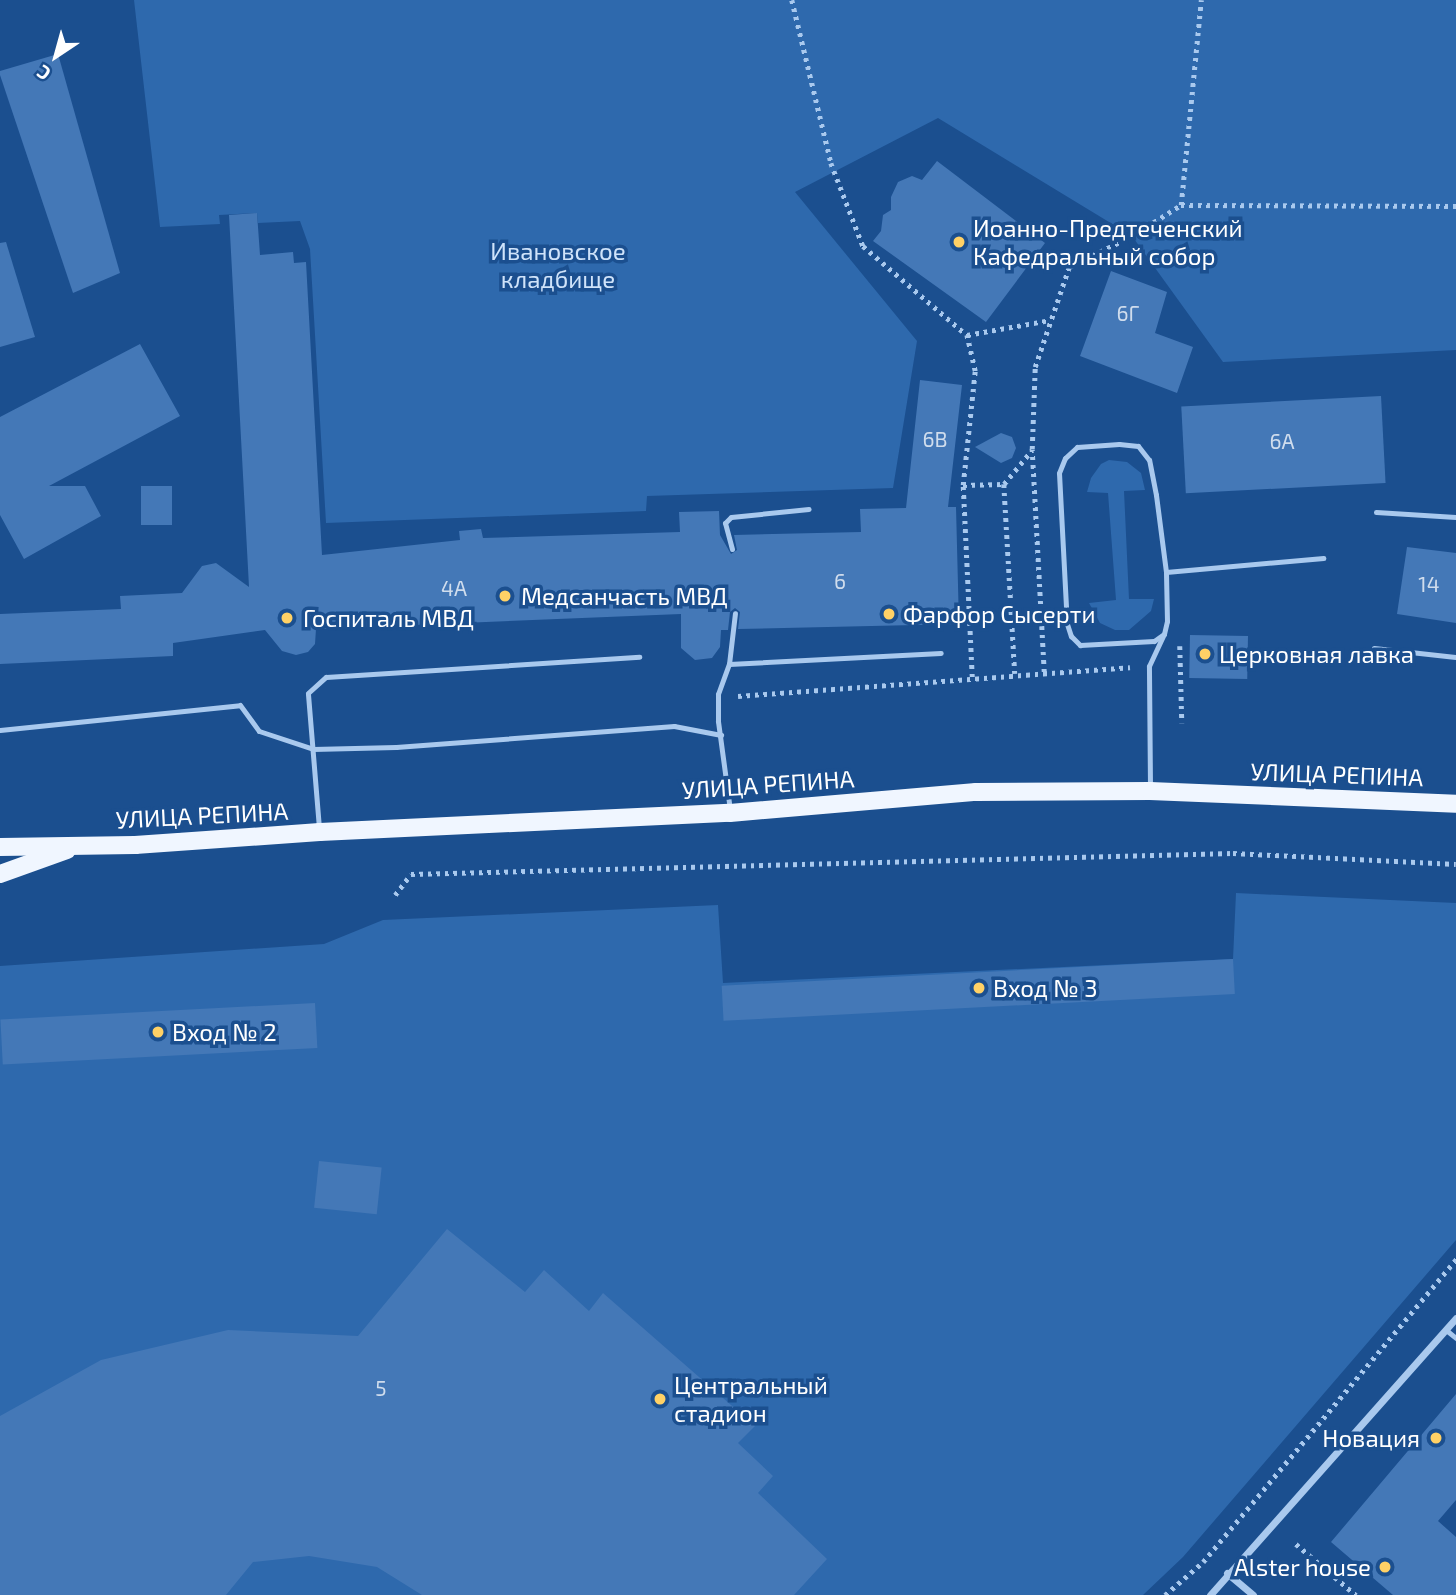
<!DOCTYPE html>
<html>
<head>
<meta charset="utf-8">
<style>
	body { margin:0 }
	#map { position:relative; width:1456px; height:1595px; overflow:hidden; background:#1b4f8f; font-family:"Exo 2",sans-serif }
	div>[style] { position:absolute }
	.green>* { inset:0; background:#2e69ad }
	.building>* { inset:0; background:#4478b7; transform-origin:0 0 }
	.path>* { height:4.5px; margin-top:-2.25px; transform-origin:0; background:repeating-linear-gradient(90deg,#a9c9ee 0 3.5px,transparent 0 8.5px) }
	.lane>* { height:5px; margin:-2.5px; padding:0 2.5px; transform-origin:2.5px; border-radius:2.5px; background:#a9c9ee }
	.street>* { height:7px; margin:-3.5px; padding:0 3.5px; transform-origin:3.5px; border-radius:3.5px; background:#a9c9ee }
	.primary>* { height:18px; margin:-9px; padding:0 9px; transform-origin:9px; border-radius:9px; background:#f0f6ff }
	.dots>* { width:19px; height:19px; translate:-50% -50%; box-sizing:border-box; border:4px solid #1b4f8f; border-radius:50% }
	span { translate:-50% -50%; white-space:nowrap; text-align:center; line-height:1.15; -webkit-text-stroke:7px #1b4f8f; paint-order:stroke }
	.number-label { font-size:21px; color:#d0dded }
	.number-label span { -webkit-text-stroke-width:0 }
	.poi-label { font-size:24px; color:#fff }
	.left { translate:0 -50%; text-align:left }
	.right { translate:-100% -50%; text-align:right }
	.park-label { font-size:24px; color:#cfe3fa }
	.street-label { font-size:24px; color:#fff }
	.north { position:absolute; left:21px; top:21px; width:70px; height:70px; -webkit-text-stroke:5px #1b4f8f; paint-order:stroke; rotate:216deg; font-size:19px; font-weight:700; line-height:28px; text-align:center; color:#fff }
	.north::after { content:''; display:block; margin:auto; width:24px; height:32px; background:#fff; clip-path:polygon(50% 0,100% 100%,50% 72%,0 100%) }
</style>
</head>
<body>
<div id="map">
	<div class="green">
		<i style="clip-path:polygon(134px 0,1456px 0,1456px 350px,1223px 362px,1132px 236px,938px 118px,795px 192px,917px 341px,893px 488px,647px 496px,646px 511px,326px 523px,310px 249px,300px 221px,258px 223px,257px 213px,219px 215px,220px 224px,160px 227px)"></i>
		<i style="clip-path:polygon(1109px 460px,1127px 462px,1141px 473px,1145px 490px,1124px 491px,1129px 599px,1154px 599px,1151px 611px,1129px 630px,1115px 630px,1100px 623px,1089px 603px,1116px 600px,1108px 493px,1087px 492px,1091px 478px,1101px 464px)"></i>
		<i style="clip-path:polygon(1236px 893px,1456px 903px,1456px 1240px,1183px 1557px,1143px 1595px,0 1595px,0 966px,324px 944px,383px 920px,718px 905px,723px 983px,1233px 959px)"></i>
	</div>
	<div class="building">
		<i style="clip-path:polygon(58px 54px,120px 273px,73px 293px,0 75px,0 71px)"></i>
		<i style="clip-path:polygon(937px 161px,1045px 243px,986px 322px,873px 241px,881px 231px,883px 215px,891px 210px,891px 197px,898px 182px,912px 176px,922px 180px)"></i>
		<i style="clip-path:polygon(257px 213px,260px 255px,293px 252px,294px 263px,306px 262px,322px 555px,460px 540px,459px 531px,481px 529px,483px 538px,680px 532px,679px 512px,719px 511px,720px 535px,731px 554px,737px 550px,734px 535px,861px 532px,860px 509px,906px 508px,920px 380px,962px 385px,948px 507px,956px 507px,959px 624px,738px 629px,740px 612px,735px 608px,730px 612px,728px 630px,721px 630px,720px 647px,712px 658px,695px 660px,681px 648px,681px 614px,316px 629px,315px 644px,308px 652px,296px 655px,282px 651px,265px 630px,173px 643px,173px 656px,0 664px,0 614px,121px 609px,120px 596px,182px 593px,202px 566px,216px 563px,249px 587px,229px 215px)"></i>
		<i style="clip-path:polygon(6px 242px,35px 337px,0 347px,0 243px)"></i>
		<i style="clip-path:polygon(1111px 271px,1167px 292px,1155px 333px,1193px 347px,1177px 393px,1080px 356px)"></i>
		<i style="clip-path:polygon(140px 344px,180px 416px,49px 486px,85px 486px,101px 516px,24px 559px,0 515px,0 417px)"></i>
		<i style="left:1381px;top:396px;width:87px;height:200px;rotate:87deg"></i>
		<i style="clip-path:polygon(1001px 433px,1012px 437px,1016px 448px,1012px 458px,1001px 463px,975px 447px)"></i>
		<i style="left:141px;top:486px;width:31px;height:39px"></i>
		<i style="clip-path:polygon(1407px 547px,1456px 553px,1456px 623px,1397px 614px)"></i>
		<i style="left:1190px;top:635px;width:58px;height:43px;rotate:1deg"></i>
		<i style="left:1233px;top:959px;width:35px;height:512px;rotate:87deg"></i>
		<i style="left:315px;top:1003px;width:45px;height:315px;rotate:87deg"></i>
		<i style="left:319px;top:1161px;width:63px;height:47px;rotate:6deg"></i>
		<i style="clip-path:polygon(447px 1229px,525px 1292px,544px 1270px,589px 1311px,603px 1293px,755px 1426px,738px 1443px,773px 1476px,758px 1493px,827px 1559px,794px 1595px,422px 1595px,377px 1567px,309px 1556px,253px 1562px,226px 1595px,0 1595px,0 1416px,101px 1360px,228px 1330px,358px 1336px)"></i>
		<i style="clip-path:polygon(1456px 1394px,1456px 1500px,1438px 1521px,1456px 1537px,1456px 1595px,1393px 1595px,1331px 1542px)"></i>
	</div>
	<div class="path">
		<i style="left:792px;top:0;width:168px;rotate:76.5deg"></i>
		<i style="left:831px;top:163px;width:89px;rotate:68.9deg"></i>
		<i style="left:863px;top:246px;width:137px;rotate:40.6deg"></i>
		<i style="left:967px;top:335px;width:84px;rotate:-10.2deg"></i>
		<i style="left:1181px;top:205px;width:275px;rotate:0.2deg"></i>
		<i style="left:1004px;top:484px;width:44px;rotate:-50.5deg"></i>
		<i style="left:963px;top:485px;width:115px;rotate:-84deg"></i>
		<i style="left:975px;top:371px;width:37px;rotate:-103deg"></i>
		<i style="left:1180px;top:646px;width:77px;rotate:88.5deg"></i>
		<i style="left:1044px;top:672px;width:223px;rotate:-93.1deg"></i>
		<i style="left:1032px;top:449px;width:82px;rotate:-87.9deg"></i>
		<i style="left:1035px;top:367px;width:106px;rotate:-71.2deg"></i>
		<i style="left:1069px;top:267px;width:70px;rotate:-26.2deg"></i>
		<i style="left:1132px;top:236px;width:58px;rotate:-32.3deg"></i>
		<i style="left:1181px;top:205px;width:206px;rotate:-84.4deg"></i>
		<i style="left:972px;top:677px;width:192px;rotate:-92.7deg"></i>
		<i style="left:963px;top:485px;width:41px;rotate:-1.4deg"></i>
		<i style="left:1004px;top:484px;width:190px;rotate:86.7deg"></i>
		<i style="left:738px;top:696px;width:393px;rotate:-4.2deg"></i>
		<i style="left:395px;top:895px;width:26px;rotate:-53deg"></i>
		<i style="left:411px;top:874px;width:822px;rotate:-1.46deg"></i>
		<i style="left:1233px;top:853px;width:223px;rotate:2.8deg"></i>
		<i style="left:1296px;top:1544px;width:79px;rotate:40.4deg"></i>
		<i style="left:1165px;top:1595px;width:50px;rotate:-41deg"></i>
		<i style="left:1203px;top:1562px;width:395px;rotate:-50.1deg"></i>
	</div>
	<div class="lane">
		<i style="left:1376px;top:512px;width:80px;rotate:3.6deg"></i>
		<i style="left:732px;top:549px;width:27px;rotate:-105deg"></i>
		<i style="left:725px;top:523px;width:8px;rotate:-45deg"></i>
		<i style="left:731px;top:517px;width:78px;rotate:-5.9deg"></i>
		<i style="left:1166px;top:572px;width:158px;rotate:-5.1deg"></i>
		<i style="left:1374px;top:648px;width:82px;rotate:6.3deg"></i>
		<i style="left:729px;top:664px;width:51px;rotate:-83.3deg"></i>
		<i style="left:0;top:730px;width:241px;rotate:-5.9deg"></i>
		<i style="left:240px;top:705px;width:32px;rotate:54deg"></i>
		<i style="left:259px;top:731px;width:57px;rotate:18.4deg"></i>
		<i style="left:313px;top:749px;width:83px;rotate:-1.4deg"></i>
		<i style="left:396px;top:747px;width:279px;rotate:-4.3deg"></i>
		<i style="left:674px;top:726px;width:48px;rotate:10.8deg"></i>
		<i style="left:1150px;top:787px;width:121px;rotate:-90.5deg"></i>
		<i style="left:1149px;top:666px;width:35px;rotate:-65deg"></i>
		<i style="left:1164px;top:634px;width:13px;rotate:-77deg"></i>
		<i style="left:1167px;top:621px;width:49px;rotate:-91.2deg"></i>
		<i style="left:1166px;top:572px;width:78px;rotate:-97.4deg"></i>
		<i style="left:1156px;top:495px;width:36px;rotate:-101deg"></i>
		<i style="left:1149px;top:460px;width:18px;rotate:-128deg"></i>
		<i style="left:1138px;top:446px;width:19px;rotate:-174deg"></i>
		<i style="left:1119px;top:444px;width:42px;rotate:175.9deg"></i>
		<i style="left:1077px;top:447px;width:16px;rotate:137deg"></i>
		<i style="left:1065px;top:458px;width:16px;rotate:112deg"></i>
		<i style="left:1059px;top:473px;width:151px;rotate:87deg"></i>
		<i style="left:1067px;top:624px;width:13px;rotate:72deg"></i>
		<i style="left:1071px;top:636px;width:13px;rotate:45deg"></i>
		<i style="left:1080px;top:645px;width:74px;rotate:-3.1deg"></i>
		<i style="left:1154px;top:641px;width:12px;rotate:-35deg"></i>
		<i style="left:730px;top:810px;width:90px;rotate:-97.7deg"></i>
		<i style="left:718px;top:721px;width:27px;rotate:-90deg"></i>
		<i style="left:718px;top:694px;width:32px;rotate:-70deg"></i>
		<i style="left:729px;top:664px;width:212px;rotate:-3deg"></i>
		<i style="left:319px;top:828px;width:135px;rotate:-94.7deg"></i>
		<i style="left:308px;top:693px;width:24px;rotate:-42deg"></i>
		<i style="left:326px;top:677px;width:314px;rotate:-3.7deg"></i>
		<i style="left:1446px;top:1330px;width:13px;rotate:39deg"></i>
	</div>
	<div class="street">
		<i style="left:1227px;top:1573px;width:34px;rotate:40deg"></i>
		<i style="left:1210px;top:1595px;width:370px;rotate:-48.4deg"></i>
	</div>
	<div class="primary">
		<i style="left:0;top:847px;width:135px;rotate:-0.8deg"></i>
		<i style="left:135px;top:845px;width:185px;rotate:-4deg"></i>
		<i style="left:320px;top:832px;width:410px;rotate:-2.7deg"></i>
		<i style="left:730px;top:813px;width:247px;rotate:-4.9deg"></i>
		<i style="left:976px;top:792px;width:174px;rotate:-0.3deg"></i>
		<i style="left:1150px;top:791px;width:306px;rotate:2.4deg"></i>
		<i style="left:0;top:874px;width:71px;rotate:-19.7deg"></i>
	</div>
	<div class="dots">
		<i style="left:959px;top:242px;background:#ffd166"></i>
		<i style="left:505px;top:596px;background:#ffd166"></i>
		<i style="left:889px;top:614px;background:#ffd166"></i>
		<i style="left:287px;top:618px;background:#ffd166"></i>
		<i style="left:1205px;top:654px;background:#ffd166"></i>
		<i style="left:979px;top:988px;background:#ffd166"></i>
		<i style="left:158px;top:1032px;background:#ffd166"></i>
		<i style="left:660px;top:1399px;background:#ffd166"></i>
		<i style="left:1436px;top:1438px;background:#ffd166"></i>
		<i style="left:1385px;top:1567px;background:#ffd166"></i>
	</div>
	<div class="number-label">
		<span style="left:1128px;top:313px">6Г</span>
		<span style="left:935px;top:439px">6В</span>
		<span style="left:1282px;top:441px">6А</span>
		<span style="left:840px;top:581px">6</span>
		<span style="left:1429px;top:584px">14</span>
		<span style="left:454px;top:588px">4А</span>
		<span style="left:381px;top:1388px">5</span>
	</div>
	<div class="poi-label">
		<span class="left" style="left:973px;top:242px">Иоанно-Предтеченский<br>Кафедральный собор</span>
		<span class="left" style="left:521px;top:596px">Медсанчасть МВД</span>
		<span class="left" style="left:903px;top:614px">Фарфор Сысерти</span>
		<span class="left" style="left:303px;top:618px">Госпиталь МВД</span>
		<span class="left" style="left:1219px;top:654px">Церковная лавка</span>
		<span class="left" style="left:993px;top:988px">Вход № 3</span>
		<span class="left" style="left:172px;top:1032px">Вход № 2</span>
		<span class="left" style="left:674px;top:1399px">Центральный<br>стадион</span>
		<span class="right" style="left:1420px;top:1438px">Новация</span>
		<span class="right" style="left:1371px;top:1567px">Alster house</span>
	</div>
	<div class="park-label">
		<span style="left:558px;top:265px">Ивановское<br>кладбище</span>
	</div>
	<div class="street-label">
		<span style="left:1337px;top:774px;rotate:2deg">УЛИЦА РЕПИНА</span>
		<span style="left:768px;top:784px;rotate:-4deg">УЛИЦА РЕПИНА</span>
		<span style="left:202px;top:815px;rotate:-3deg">УЛИЦА РЕПИНА</span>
	</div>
	<div class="north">С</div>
</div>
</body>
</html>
